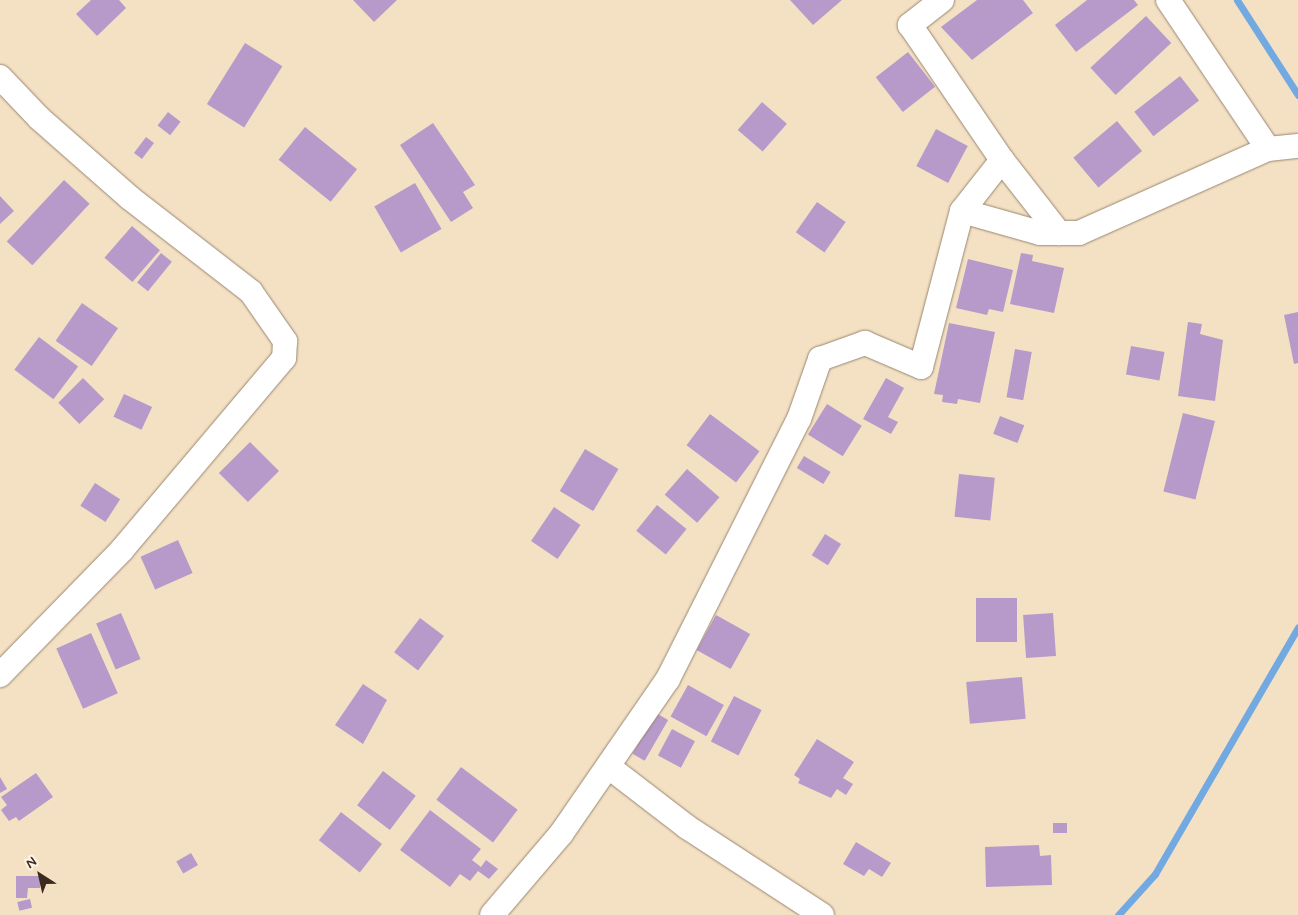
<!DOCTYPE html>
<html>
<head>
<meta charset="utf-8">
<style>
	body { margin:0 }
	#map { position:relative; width:1298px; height:915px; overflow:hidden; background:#f4e1c4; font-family:Mynerve,sans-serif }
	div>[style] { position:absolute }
	.stream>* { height:7px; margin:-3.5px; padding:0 3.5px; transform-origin:3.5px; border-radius:3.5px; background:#71a9e0 }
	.building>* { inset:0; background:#b79aca; transform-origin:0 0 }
	.roads { filter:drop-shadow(0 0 1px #988671) drop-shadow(0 0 1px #988671) }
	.minor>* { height:24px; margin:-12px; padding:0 12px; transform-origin:12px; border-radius:12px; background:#fff }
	span { translate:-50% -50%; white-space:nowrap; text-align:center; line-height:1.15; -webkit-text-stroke:4.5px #fcf5e5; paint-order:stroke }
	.north { position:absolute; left:15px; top:850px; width:50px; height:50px; -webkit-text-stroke:4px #fcf5e5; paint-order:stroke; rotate:325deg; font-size:14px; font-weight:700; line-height:20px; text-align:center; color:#3b2a1e }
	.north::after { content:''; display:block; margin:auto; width:18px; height:22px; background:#3b2a1e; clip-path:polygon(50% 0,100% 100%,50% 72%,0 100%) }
</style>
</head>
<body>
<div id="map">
	<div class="stream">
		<i style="left:1237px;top:0;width:113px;rotate:57.3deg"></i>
		<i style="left:1118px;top:915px;width:55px;rotate:-47.9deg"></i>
		<i style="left:1155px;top:874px;width:285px;rotate:-59.9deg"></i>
	</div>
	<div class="building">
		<i style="clip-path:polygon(91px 0,119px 0,126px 8px,97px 36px,76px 14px)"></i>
		<i style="clip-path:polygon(353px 0,397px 0,374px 22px)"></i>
		<i style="clip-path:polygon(790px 0,842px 0,813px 25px)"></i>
		<i style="clip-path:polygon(977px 0,1023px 0,1033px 13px,972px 60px,941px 27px)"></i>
		<i style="clip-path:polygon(1087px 0,1134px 0,1138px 5px,1076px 52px,1055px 25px)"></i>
		<i style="left:1146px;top:16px;width:37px;height:76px;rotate:47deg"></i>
		<i style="left:245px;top:43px;width:44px;height:72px;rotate:32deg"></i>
		<i style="left:908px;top:52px;width:44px;height:41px;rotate:52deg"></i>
		<i style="left:1180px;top:76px;width:31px;height:58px;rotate:52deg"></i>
		<i style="left:762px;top:102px;width:33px;height:37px;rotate:41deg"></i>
		<i style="left:168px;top:112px;width:16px;height:17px;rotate:38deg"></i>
		<i style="left:1117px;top:121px;width:39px;height:57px;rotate:50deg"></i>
		<i style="clip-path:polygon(433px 123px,475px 185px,463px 192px,473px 208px,451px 222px,400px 145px)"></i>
		<i style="left:305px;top:127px;width:67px;height:42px;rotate:39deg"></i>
		<i style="left:936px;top:129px;width:36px;height:42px;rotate:28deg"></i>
		<i style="left:146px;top:137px;width:10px;height:20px;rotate:37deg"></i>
		<i style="left:64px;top:180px;width:35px;height:84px;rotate:43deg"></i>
		<i style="left:415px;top:183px;width:53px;height:47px;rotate:60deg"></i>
		<i style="clip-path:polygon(0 196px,14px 211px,0 224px)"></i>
		<i style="left:817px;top:202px;width:35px;height:37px;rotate:35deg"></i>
		<i style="left:132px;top:226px;width:37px;height:42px;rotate:41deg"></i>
		<i style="left:161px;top:253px;width:14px;height:38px;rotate:39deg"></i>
		<i style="clip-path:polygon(1021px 253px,1033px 255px,1032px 261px,1064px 268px,1054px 313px,1010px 304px)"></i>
		<i style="clip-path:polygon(968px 259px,1013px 270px,1003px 312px,989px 309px,987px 315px,956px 308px)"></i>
		<i style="left:82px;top:303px;width:44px;height:46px;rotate:35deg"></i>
		<i style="clip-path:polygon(1298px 312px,1298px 363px,1294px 364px,1284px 315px)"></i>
		<i style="clip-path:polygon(1188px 322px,1202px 324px,1200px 334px,1223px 340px,1215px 401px,1178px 396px)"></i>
		<i style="clip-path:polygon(949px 323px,995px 332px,980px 403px,958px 399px,957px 404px,942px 402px,943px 395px,934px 394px)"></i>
		<i style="left:39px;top:337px;width:49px;height:41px;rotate:37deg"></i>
		<i style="left:1131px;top:346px;width:34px;height:29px;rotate:10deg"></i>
		<i style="left:1015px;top:349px;width:17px;height:49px;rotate:10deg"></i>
		<i style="left:83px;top:378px;width:30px;height:35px;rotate:45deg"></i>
		<i style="clip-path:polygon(886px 378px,904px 388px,888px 417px,898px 422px,891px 434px,863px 419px)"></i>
		<i style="left:124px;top:394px;width:31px;height:25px;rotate:25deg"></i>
		<i style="left:827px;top:404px;width:41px;height:36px;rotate:32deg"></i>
		<i style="left:1183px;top:413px;width:33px;height:81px;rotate:14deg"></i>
		<i style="left:710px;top:414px;width:62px;height:39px;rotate:37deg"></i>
		<i style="left:1000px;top:416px;width:26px;height:19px;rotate:21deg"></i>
		<i style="left:250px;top:442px;width:41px;height:44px;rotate:45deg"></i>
		<i style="left:585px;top:449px;width:39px;height:49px;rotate:31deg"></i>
		<i style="left:804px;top:456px;width:31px;height:14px;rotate:31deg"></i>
		<i style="left:687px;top:469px;width:43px;height:34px;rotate:41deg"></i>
		<i style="left:959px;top:474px;width:36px;height:43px;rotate:6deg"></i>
		<i style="left:95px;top:483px;width:30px;height:27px;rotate:33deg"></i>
		<i style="left:657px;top:505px;width:38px;height:33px;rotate:39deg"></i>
		<i style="left:554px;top:507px;width:32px;height:41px;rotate:34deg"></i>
		<i style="left:825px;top:534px;width:19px;height:25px;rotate:32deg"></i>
		<i style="left:178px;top:540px;width:36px;height:41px;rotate:66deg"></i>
		<i style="left:976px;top:598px;width:41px;height:44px"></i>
		<i style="left:121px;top:613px;width:50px;height:27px;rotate:67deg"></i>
		<i style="left:1053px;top:613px;width:43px;height:30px;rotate:86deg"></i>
		<i style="left:716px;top:615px;width:39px;height:40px;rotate:29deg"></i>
		<i style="left:420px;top:618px;width:30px;height:43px;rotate:37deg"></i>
		<i style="left:91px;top:633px;width:66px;height:38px;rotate:66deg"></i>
		<i style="left:1022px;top:677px;width:42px;height:56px;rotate:85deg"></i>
		<i style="clip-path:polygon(363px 684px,387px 700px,363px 744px,335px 725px)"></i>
		<i style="left:688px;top:685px;width:41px;height:36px;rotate:29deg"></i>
		<i style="left:734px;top:696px;width:31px;height:51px;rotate:27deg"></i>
		<i style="left:656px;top:713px;width:14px;height:47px;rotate:30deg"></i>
		<i style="left:672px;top:729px;width:26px;height:30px;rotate:28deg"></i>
		<i style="clip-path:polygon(817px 739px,854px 762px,843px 778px,853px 784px,846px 795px,837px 789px,831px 798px,798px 783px,800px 779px,794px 775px)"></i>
		<i style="left:461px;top:767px;width:71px;height:41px;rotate:37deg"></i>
		<i style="left:383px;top:771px;width:41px;height:43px;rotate:37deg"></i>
		<i style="clip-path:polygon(36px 773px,53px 797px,19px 821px,16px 817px,9px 821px,1px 810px,7px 805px,1px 797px)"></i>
		<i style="clip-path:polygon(0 777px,7px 789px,0 793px)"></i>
		<i style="clip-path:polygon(430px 810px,481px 849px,472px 860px,481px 867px,486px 860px,498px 869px,489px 879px,478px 871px,470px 881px,460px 874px,450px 887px,400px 850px)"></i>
		<i style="left:341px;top:812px;width:52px;height:36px;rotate:38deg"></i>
		<i style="left:1053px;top:823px;width:14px;height:10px"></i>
		<i style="clip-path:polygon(856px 842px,891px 863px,882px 877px,869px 869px,864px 876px,843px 864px)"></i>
		<i style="clip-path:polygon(1039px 845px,1040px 856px,1051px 855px,1052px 885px,986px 887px,985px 847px)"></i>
		<i style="left:191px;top:853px;width:14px;height:17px;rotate:60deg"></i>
		<i style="clip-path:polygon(16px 876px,41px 876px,40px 888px,28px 888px,27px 898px,16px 898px)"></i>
		<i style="left:30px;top:899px;width:9px;height:13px;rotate:77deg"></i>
	</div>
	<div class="roads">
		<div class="minor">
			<i style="left:942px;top:0;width:41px;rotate:142deg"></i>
			<i style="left:910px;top:25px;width:163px;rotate:55.7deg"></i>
			<i style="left:1168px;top:0;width:179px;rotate:56.1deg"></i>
			<i style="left:0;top:77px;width:57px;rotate:46.4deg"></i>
			<i style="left:39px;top:118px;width:121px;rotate:41.3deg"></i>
			<i style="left:130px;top:198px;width:153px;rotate:37.8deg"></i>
			<i style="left:251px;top:292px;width:60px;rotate:55.2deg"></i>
			<i style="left:285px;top:341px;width:17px;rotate:93deg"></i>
			<i style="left:284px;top:358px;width:251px;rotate:130.2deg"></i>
			<i style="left:122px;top:550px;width:175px;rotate:134.3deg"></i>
			<i style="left:962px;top:211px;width:65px;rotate:-51.9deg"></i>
			<i style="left:1002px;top:160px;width:93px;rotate:52deg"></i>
			<i style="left:609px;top:767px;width:98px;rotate:37.6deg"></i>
			<i style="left:687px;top:827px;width:161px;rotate:33.1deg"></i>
			<i style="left:492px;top:915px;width:106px;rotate:-49.6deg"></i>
			<i style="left:561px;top:834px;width:188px;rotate:-55.4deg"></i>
			<i style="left:668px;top:679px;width:291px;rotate:-63.3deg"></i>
			<i style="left:799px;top:419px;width:64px;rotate:-70.7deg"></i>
			<i style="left:820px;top:359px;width:48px;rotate:-19.6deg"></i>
			<i style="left:865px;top:343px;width:61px;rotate:23.2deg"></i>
			<i style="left:921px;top:367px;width:161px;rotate:-75.3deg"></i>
			<i style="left:962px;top:211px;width:81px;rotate:15.8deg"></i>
			<i style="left:1040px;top:233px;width:39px"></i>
			<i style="left:1079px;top:233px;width:207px;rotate:-24deg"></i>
			<i style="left:1268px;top:149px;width:30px;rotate:-6deg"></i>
		</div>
	</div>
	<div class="north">N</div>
</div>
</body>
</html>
